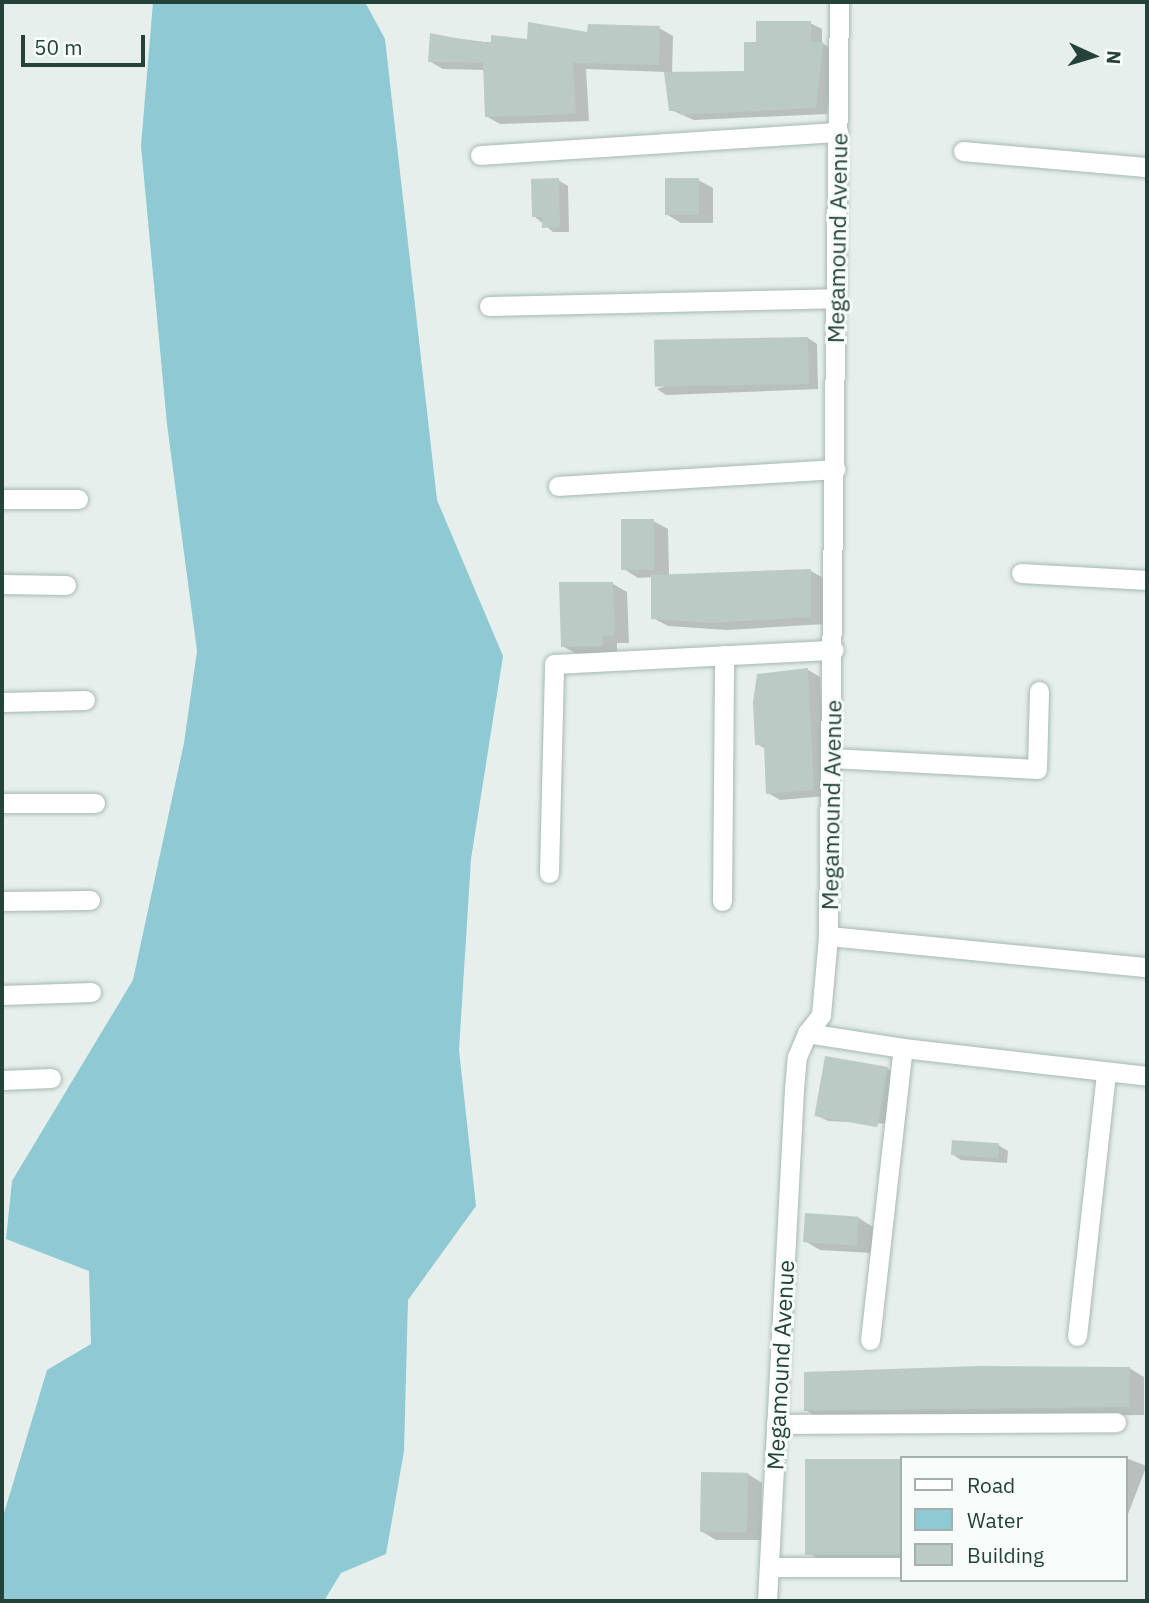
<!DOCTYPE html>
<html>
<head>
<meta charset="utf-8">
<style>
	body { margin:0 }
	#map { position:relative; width:1149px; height:1603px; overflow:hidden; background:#e6efeb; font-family:"IBM Plex Sans",sans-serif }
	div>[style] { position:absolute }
	.water>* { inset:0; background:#8ec9d4 }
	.shadow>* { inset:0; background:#0003; transform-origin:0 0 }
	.building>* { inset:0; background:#bbcac4; transform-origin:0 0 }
	.roads { filter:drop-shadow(0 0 2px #a8b8b2) drop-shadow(0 0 2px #a8b8b2) }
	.minor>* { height:19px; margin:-9.5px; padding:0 9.5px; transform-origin:9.5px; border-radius:9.5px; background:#fff }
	span { translate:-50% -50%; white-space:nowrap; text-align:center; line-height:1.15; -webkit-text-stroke:6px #f7fbf9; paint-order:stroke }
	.street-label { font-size:23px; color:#24423a }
	.frame { position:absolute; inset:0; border:4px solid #24423a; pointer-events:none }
	.legend { position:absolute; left:900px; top:1456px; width:228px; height:126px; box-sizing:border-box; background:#f7fbf9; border:2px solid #a3b1ad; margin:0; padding:9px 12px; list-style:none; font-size:21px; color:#24423a }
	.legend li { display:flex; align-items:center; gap:14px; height:35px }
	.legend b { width:35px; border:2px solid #a3b1ad }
	.north { position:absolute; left:1058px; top:21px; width:70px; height:70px; -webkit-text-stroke:5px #f7fbf9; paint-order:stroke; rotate:94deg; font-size:19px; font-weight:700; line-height:28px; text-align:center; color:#24423a }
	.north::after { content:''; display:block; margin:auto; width:24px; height:32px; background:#24423a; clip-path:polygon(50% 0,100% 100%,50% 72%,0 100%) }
	.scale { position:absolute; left:21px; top:35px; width:124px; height:32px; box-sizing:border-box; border:4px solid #24423a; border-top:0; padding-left:9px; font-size:21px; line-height:24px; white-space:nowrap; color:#24423a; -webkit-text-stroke:5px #f7fbf9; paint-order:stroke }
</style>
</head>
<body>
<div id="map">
	<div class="water">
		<i style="clip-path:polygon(153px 2px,365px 2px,385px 39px,437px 500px,503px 656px,471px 859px,459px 1050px,476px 1206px,408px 1300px,404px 1451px,386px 1554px,341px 1573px,324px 1601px,2px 1601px,2px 1520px,47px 1370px,91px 1344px,89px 1271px,6px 1239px,12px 1181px,133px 980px,184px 743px,197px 651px,167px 424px,141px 146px)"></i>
	</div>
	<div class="shadow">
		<i style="clip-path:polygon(810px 23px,822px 29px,822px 43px,834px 50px,827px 114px,694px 120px,671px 110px,666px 72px,586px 69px,589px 121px,500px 124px,486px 116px,485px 70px,443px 69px,429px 61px,431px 35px,492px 43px,659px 28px,673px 36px,672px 74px,745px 72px,758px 43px)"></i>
		<i style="clip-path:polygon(558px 180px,568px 186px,569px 232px,553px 232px,534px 216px)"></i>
		<i style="clip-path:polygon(698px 180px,713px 188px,713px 223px,681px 223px,666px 214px)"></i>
		<i style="clip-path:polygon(808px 338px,817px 344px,818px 389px,666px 395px,657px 389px)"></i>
		<i style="clip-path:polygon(653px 521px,668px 529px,669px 576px,811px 571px,825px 579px,825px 624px,727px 630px,668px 626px,653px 618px,653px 577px,638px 578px,624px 569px)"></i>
		<i style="clip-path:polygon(613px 584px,627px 592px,629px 643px,617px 643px,617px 653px,577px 654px,562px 646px)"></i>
		<i style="clip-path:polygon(808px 670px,820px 677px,826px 796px,780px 800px,768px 793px,766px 749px,757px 744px)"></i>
		<i style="clip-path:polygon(888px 1069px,896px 1074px,890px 1124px,828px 1121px,820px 1117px)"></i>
		<i style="clip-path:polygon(998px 1145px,1008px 1151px,1007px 1163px,961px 1160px,952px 1154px)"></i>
		<i style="clip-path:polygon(859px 1218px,873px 1227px,872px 1253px,820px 1250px,805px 1241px)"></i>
		<i style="clip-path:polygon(1129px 1368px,1144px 1377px,1144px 1415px,820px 1419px,806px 1410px)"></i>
		<i style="left:1126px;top:1458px;width:22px;height:101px;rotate:21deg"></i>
		<i style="clip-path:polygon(902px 1460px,902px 1561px,824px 1562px,810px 1554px,807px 1461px)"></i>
		<i style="clip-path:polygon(748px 1474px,762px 1483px,761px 1540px,716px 1540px,701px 1531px)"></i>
	</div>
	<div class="building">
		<i style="clip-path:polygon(756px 21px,811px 21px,811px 42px,823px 42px,816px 108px,681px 115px,680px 111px,669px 111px,664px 72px,744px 71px,744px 42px,756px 42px)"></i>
		<i style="clip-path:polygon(528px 22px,587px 32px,588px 24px,660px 26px,659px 65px,573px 63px,576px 114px,485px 117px,483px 63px,428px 62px,430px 33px,475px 42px,491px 42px,491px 35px,527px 39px)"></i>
		<i style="clip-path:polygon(559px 178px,560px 227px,542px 228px,542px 217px,532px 217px,531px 179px)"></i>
		<i style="left:665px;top:178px;width:34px;height:37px"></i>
		<i style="left:808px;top:337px;width:47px;height:154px;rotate:89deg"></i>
		<i style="left:621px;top:519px;width:33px;height:51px"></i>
		<i style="clip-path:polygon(811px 569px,811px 617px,712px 623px,651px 619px,651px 575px)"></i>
		<i style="clip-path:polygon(559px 582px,613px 582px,615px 635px,603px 636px,603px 646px,561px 647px)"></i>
		<i style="clip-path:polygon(808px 668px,814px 790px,766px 794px,764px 745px,755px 745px,753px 702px,757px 674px)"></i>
		<i style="left:825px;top:1056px;width:64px;height:61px;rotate:10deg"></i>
		<i style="left:952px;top:1140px;width:47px;height:15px;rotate:4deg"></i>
		<i style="left:805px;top:1213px;width:54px;height:29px;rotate:4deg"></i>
		<i style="clip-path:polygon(979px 1366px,1130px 1367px,1129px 1407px,804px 1411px,804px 1372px)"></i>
		<i style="left:805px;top:1459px;width:97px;height:96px"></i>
		<i style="left:701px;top:1472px;width:47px;height:60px;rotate:1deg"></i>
	</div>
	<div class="roads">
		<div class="minor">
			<i style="left:963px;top:151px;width:185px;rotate:5deg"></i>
			<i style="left:480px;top:155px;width:359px;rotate:-3.7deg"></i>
			<i style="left:489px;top:306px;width:347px;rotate:-1.3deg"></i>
			<i style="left:558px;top:486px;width:278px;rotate:-3.5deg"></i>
			<i style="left:2px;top:499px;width:76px"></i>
			<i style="left:1021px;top:573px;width:126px;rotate:3.2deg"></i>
			<i style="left:2px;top:584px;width:64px;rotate:0.9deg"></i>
			<i style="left:2px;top:702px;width:83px;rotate:-1.4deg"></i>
			<i style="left:832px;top:758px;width:205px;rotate:3.1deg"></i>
			<i style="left:1037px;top:769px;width:78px;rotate:-88.5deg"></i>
			<i style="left:2px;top:803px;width:93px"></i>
			<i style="left:549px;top:873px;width:209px;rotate:-88.6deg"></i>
			<i style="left:554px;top:664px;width:280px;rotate:-2.9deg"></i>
			<i style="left:2px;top:901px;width:88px;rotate:-0.7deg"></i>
			<i style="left:722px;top:901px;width:246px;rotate:-89.5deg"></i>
			<i style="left:828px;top:936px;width:321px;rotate:5.6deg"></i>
			<i style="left:2px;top:995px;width:89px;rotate:-1.9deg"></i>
			<i style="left:807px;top:1033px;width:97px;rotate:8.9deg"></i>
			<i style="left:903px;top:1048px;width:246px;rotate:6.5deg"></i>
			<i style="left:2px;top:1080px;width:49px;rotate:-2.3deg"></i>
			<i style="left:1077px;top:1336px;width:265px;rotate:-83.7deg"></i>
			<i style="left:870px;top:1340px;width:294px;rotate:-83.6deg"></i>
			<i style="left:776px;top:1424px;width:340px;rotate:-0.3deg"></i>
			<i style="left:769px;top:1567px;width:133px"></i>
			<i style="left:767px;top:1601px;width:513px;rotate:-86.98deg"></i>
			<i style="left:794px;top:1089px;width:32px;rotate:-85deg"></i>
			<i style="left:797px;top:1057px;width:26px;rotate:-67deg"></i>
			<i style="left:807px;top:1033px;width:23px;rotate:-52deg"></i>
			<i style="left:821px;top:1015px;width:79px;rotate:-84.9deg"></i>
			<i style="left:828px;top:936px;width:934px;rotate:-89.33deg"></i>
		</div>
	</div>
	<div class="street-label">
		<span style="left:837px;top:238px;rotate:-89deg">Megamound Avenue</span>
		<span style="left:831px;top:805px;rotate:-89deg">Megamound Avenue</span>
		<span style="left:780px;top:1365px;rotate:-87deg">Megamound Avenue</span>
	</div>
	<div class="frame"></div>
	<ul class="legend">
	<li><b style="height:9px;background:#fff"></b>Road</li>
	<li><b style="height:19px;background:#8ec9d4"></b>Water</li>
	<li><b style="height:19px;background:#bbcac4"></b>Building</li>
	</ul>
	<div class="north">N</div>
	<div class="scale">50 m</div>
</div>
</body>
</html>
